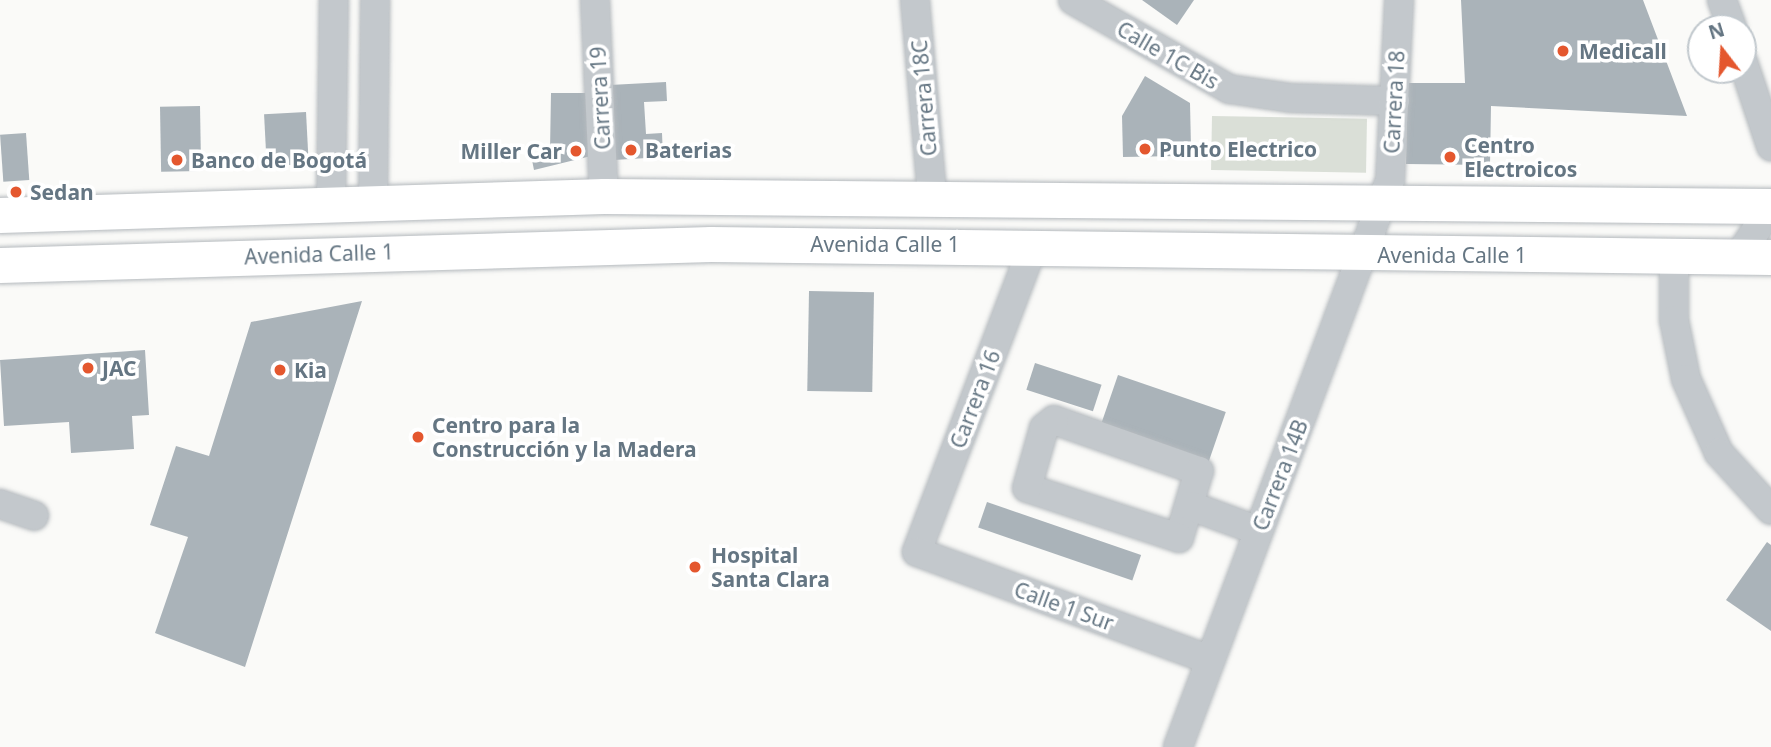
<!DOCTYPE html>
<html>
<head>
<meta charset="utf-8">
<style>
	body { margin:0 }
	#map { position:relative; width:1771px; height:747px; overflow:hidden; background:#fafaf8; font-family:"Noto Sans",sans-serif }
	div>[style] { position:absolute }
	.green>* { inset:0; background:#dadfd7; transform-origin:0 0 }
	.building>* { inset:0; background:#aab3b9; transform-origin:0 0 }
	.roads { filter:drop-shadow(0 0 2px #b5babe) drop-shadow(0 0 2px #b5babe) }
	.minor>* { height:28px; margin:-14px; padding:0 14px; transform-origin:14px; border-radius:14px; background:#c3c8cc }
	.major>* { height:35px; margin:-17.5px; padding:0 17.5px; transform-origin:17.5px; border-radius:17.5px; background:#fff }
	.dots>* { width:19px; height:19px; translate:-50% -50%; box-sizing:border-box; border:4px solid #fff; border-radius:50% }
	span { translate:-50% -50%; white-space:nowrap; text-align:center; line-height:1.15; -webkit-text-stroke:7px #fff; paint-order:stroke }
	.poi-label { font-size:21px; color:#657683; font-weight:700 }
	.left { translate:0 -50%; text-align:left }
	.right { translate:-100% -50%; text-align:right }
	.street-label { font-size:21px; color:#657683 }
	.north { position:absolute; left:1687px; top:14px; width:70px; height:70px; box-sizing:border-box; background:#fff; border:2px solid #c1c8cd; border-radius:50%; rotate:343deg; font-size:19px; font-weight:700; line-height:28px; text-align:center; color:#657683 }
	.north::after { content:''; display:block; margin:auto; width:24px; height:32px; background:#e4572e; clip-path:polygon(50% 0,100% 100%,50% 72%,0 100%) }
</style>
</head>
<body>
<div id="map">
	<div class="green">
		<i style="left:1212px;top:116px;width:155px;height:54px;rotate:1deg"></i>
	</div>
	<div class="building">
		<i style="clip-path:polygon(1142px 0,1194px 0,1177px 25px)"></i>
		<i style="clip-path:polygon(1461px 0,1643px 0,1687px 116px,1491px 106px,1490px 165px,1406px 164px,1408px 83px,1465px 83px)"></i>
		<i style="clip-path:polygon(1145px 76px,1190px 103px,1191px 148px,1179px 156px,1123px 157px,1122px 116px)"></i>
		<i style="clip-path:polygon(666px 82px,667px 101px,644px 102px,646px 134px,662px 133px,663px 157px,614px 160px,610px 85px)"></i>
		<i style="clip-path:polygon(551px 93px,592px 93px,591px 156px,534px 170px,531px 155px,550px 150px)"></i>
		<i style="left:200px;top:106px;width:65px;height:40px;rotate:89deg"></i>
		<i style="left:306px;top:112px;width:52px;height:42px;rotate:87deg"></i>
		<i style="left:26px;top:133px;width:47px;height:26px;rotate:86deg"></i>
		<i style="left:809px;top:291px;width:65px;height:100px;rotate:1deg"></i>
		<i style="clip-path:polygon(362px 301px,245px 667px,155px 633px,188px 537px,150px 525px,176px 446px,209px 456px,251px 322px)"></i>
		<i style="clip-path:polygon(145px 350px,149px 415px,132px 416px,134px 449px,71px 453px,69px 422px,4px 426px,0 360px)"></i>
		<i style="left:1035px;top:363px;width:70px;height:28px;rotate:18deg"></i>
		<i style="left:1118px;top:375px;width:114px;height:55px;rotate:19deg"></i>
		<i style="left:987px;top:502px;width:163px;height:27px;rotate:19deg"></i>
		<i style="clip-path:polygon(1767px 542px,1771px 545px,1771px 631px,1726px 600px)"></i>
	</div>
	<div class="roads">
		<div class="minor">
			<i style="left:595px;top:0;width:196px;rotate:87.4deg"></i>
			<i style="left:915px;top:0;width:197px;rotate:85deg"></i>
			<i style="left:1073px;top:0;width:180px;rotate:29.7deg"></i>
			<i style="left:1229px;top:89px;width:63px;rotate:8.3deg"></i>
			<i style="left:1291px;top:98px;width:104px;rotate:1.7deg"></i>
			<i style="left:1722px;top:0;width:30px;rotate:70deg"></i>
			<i style="left:1743px;top:62px;width:89px;rotate:71.6deg"></i>
			<i style="left:373px;top:202px;width:202px;rotate:-89.4deg"></i>
			<i style="left:331px;top:203px;width:203px;rotate:-89.2deg"></i>
			<i style="left:1033px;top:246px;width:327px;rotate:110.8deg"></i>
			<i style="left:917px;top:552px;width:312px;rotate:20.2deg"></i>
			<i style="left:1674px;top:256px;width:64px;rotate:90deg"></i>
			<i style="left:1674px;top:320px;width:60px;rotate:78.5deg"></i>
			<i style="left:1686px;top:379px;width:81px;rotate:66deg"></i>
			<i style="left:1719px;top:453px;width:77px;rotate:47.6deg"></i>
			<i style="left:1738px;top:257px;width:59px;rotate:-56deg"></i>
			<i style="left:1054px;top:420px;width:154px;rotate:19.4deg"></i>
			<i style="left:1199px;top:471px;width:70px;rotate:106.6deg"></i>
			<i style="left:1179px;top:538px;width:160px;rotate:-161.8deg"></i>
			<i style="left:1027px;top:488px;width:62px;rotate:-74.2deg"></i>
			<i style="left:1044px;top:428px;width:13px;rotate:-39deg"></i>
			<i style="left:0;top:504px;width:36px;rotate:19deg"></i>
			<i style="left:1191px;top:506px;width:72px;rotate:20.2deg"></i>
			<i style="left:1178px;top:747px;width:605px;rotate:-69.5deg"></i>
			<i style="left:1390px;top:180px;width:180px;rotate:-87.1deg"></i>
		</div>
		<div class="major">
			<i style="left:0;top:215px;width:604px;rotate:-1.8deg"></i>
			<i style="left:604px;top:196px;width:1167px;rotate:0.49deg"></i>
			<i style="left:0;top:265px;width:711px;rotate:-1.69deg"></i>
			<i style="left:711px;top:244px;width:1060px;rotate:0.7deg"></i>
		</div>
	</div>
	<div class="dots">
		<i style="left:1563px;top:51px;background:#e4572e"></i>
		<i style="left:1145px;top:149px;background:#e4572e"></i>
		<i style="left:631px;top:150px;background:#e4572e"></i>
		<i style="left:576px;top:151px;background:#e4572e"></i>
		<i style="left:1450px;top:157px;background:#e4572e"></i>
		<i style="left:177px;top:160px;background:#e4572e"></i>
		<i style="left:16px;top:192px;background:#e4572e"></i>
		<i style="left:88px;top:368px;background:#e4572e"></i>
		<i style="left:280px;top:370px;background:#e4572e"></i>
		<i style="left:418px;top:437px;background:#e4572e"></i>
		<i style="left:695px;top:567px;background:#e4572e"></i>
	</div>
	<div class="poi-label">
		<span class="left" style="left:1579px;top:51px">Medicall</span>
		<span class="left" style="left:1464px;top:157px">Centro<br>Electroicos</span>
		<span class="left" style="left:1159px;top:149px">Punto Electrico</span>
		<span class="left" style="left:645px;top:150px">Baterias</span>
		<span class="right" style="left:562px;top:151px">Miller Car</span>
		<span class="left" style="left:191px;top:160px">Banco de Bogotá</span>
		<span class="left" style="left:30px;top:192px">Sedan</span>
		<span class="left" style="left:102px;top:368px">JAC</span>
		<span class="left" style="left:294px;top:370px">Kia</span>
		<span class="left" style="left:432px;top:437px">Centro para la<br>Construcción y la Madera</span>
		<span class="left" style="left:711px;top:567px">Hospital<br>Santa Clara</span>
	</div>
	<div class="street-label">
		<span style="left:1168px;top:55px;rotate:30deg">Calle 1C Bis</span>
		<span style="left:600px;top:98px;rotate:-93deg">Carrera 19</span>
		<span style="left:924px;top:98px;rotate:-95deg">Carrera 18C</span>
		<span style="left:1394px;top:102px;rotate:-87deg">Carrera 18</span>
		<span style="left:885px;top:244px">Avenida Calle 1</span>
		<span style="left:319px;top:254px;rotate:-2deg">Avenida Calle 1</span>
		<span style="left:1452px;top:255px">Avenida Calle 1</span>
		<span style="left:975px;top:399px;rotate:-69deg">Carrera 16</span>
		<span style="left:1280px;top:475px;rotate:-69deg">Carrera 14B</span>
		<span style="left:1064px;top:606px;rotate:20deg">Calle 1 Sur</span>
	</div>
	<div class="north">N</div>
</div>
</body>
</html>
